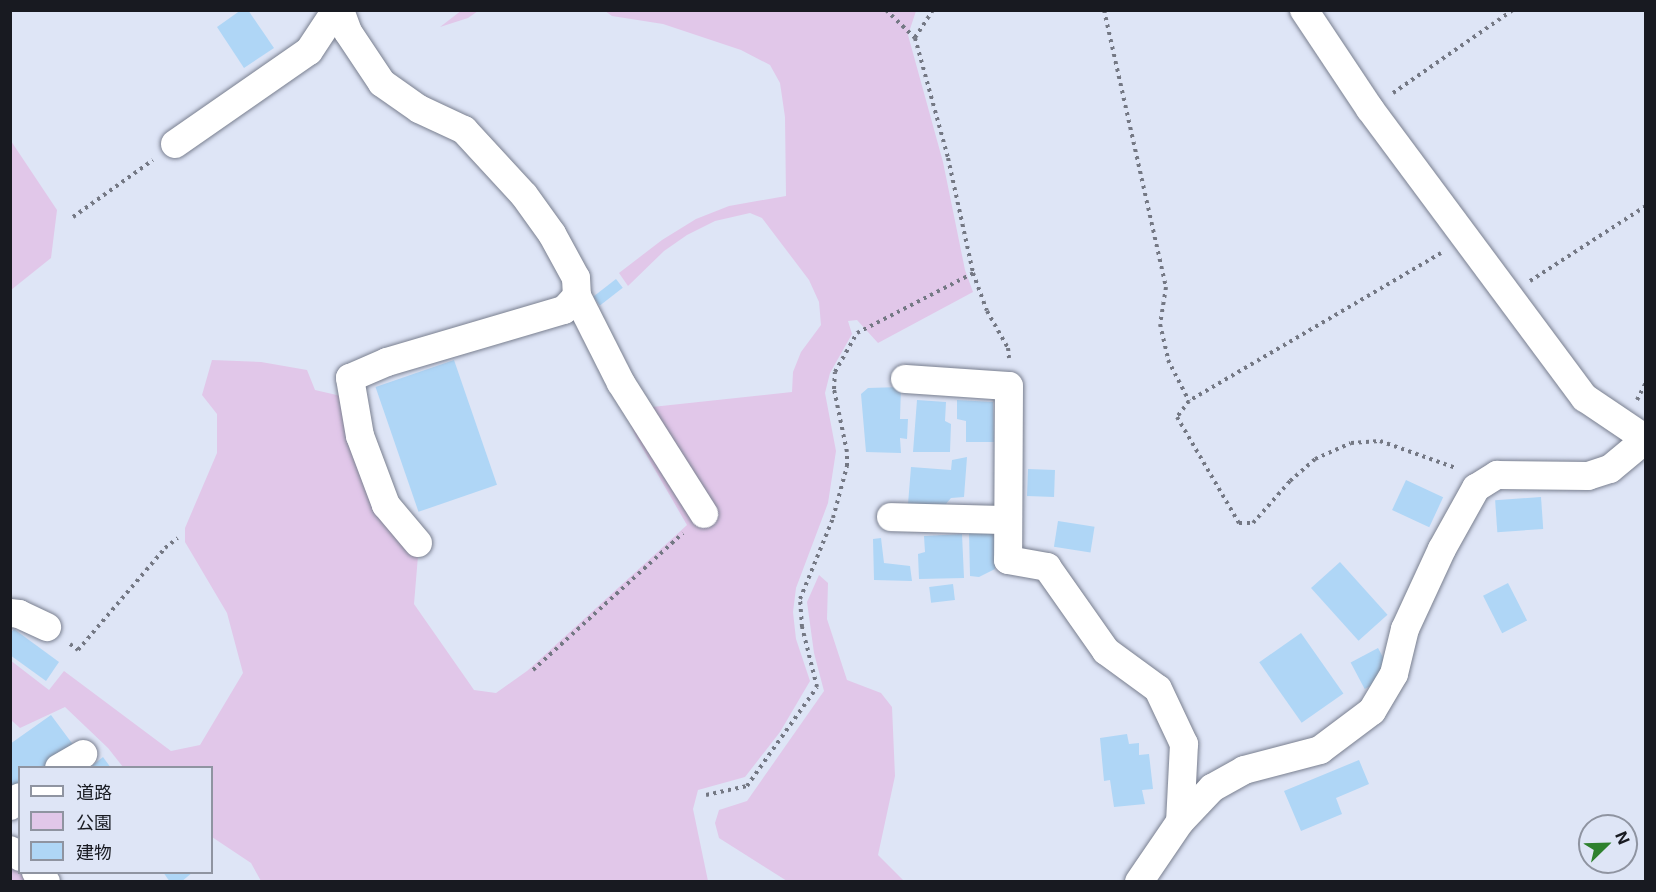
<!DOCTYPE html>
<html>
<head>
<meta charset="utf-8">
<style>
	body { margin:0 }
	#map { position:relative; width:1656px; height:892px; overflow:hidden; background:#dee5f6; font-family:Inter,"Noto Sans JP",sans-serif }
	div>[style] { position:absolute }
	.green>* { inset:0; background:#e1c7e9 }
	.building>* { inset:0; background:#afd6f6; transform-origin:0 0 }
	.path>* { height:4px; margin-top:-2px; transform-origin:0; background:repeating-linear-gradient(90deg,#747884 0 3px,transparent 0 7.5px) }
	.roads { filter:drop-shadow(0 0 2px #797f8f) drop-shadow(0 0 2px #797f8f) }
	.minor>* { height:28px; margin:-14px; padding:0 14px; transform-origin:14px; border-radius:14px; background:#fff }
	span { translate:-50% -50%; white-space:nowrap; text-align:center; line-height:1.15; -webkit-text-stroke:6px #dee5f6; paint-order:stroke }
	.frame { position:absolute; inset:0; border:12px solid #181a21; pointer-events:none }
	.legend { position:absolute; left:18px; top:766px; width:195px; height:108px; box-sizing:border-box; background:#dee5f6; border:2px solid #8f94a1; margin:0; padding:8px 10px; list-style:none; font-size:18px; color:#181a21 }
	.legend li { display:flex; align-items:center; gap:12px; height:30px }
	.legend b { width:30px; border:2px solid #8f94a1 }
	.north { position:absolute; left:1578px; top:814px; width:60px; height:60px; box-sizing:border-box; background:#dee5f6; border:2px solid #8f94a1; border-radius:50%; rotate:67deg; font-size:16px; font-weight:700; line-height:24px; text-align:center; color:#181a21 }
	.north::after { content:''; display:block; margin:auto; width:21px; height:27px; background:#2e812e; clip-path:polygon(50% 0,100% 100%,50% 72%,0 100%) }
</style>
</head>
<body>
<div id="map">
	<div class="green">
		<i style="clip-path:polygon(462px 10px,478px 11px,468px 18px,440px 27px)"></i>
		<i style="clip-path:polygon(605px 11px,916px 11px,908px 35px,943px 162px,965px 270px,973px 292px,878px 343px,857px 320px,848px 321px,852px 334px,830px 373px,825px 393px,836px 451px,828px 503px,796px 588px,793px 612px,796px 639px,810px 681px,780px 732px,745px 777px,698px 790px,693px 809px,708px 881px,261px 881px,251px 863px,212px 837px,212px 768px,123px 767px,108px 748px,65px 707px,20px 728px,11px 720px,10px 660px,49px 690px,64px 671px,171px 751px,200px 745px,243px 673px,227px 613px,185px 542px,185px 528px,217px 453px,217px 414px,202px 395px,212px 360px,261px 362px,307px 370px,315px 390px,341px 396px,418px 556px,414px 604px,474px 690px,496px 693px,527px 671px,687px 525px,636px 437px,624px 410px,792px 392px,793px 372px,801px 352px,821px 325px,819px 302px,809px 280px,762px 218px,750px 213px,715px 221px,687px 235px,664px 251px,628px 286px,619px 273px,662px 240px,696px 219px,729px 206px,786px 196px,785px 117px,780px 83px,770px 65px,741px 50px,663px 24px,612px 16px)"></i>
		<i style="clip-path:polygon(11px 141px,57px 210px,51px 258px,11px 290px)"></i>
		<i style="clip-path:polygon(819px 575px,828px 583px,827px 619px,847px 680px,881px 693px,892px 707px,895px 776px,878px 855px,904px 881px,787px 881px,719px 838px,715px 823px,719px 810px,747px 801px,824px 691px,814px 653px,807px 602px)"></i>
		<i style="clip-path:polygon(10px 864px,18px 871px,29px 881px,11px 881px)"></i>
	</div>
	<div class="building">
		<i style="clip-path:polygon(241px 10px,248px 10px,274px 48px,244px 68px,217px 27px)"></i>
		<i style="left:616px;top:279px;width:11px;height:29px;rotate:52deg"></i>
		<i style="left:454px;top:360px;width:132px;height:83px;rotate:71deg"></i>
		<i style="clip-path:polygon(901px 387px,900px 419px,908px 419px,907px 439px,900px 438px,901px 453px,866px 452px,861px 394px,868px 388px)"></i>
		<i style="clip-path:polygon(917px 400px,946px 402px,945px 421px,951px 424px,950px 452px,913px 452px)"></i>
		<i style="clip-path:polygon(957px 400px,993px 402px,994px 442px,966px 442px,966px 421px,957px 419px)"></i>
		<i style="clip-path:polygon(967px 457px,964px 497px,951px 498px,945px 505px,908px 504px,911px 467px,951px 470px,952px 460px)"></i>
		<i style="left:1028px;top:469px;width:27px;height:27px;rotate:2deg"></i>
		<i style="left:1406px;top:480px;width:41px;height:33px;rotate:25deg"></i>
		<i style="left:1541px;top:497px;width:32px;height:46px;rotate:86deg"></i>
		<i style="left:1058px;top:521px;width:37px;height:26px;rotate:9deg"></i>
		<i style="clip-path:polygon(995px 530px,995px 569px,979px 577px,970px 576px,969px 531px)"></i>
		<i style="clip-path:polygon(962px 534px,964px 578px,919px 579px,918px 554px,925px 552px,924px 536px)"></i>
		<i style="clip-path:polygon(881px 538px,884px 563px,910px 566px,912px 581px,874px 580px,873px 539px)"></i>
		<i style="left:1340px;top:562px;width:71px;height:39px;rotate:48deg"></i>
		<i style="left:1508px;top:583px;width:42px;height:28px;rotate:63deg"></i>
		<i style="left:953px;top:584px;width:16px;height:24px;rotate:83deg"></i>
		<i style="clip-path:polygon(14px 629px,59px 662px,46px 681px,10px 655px,10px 634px)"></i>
		<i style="left:1301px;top:633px;width:74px;height:51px;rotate:55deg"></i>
		<i style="left:1378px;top:648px;width:30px;height:31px;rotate:62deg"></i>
		<i style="clip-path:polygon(51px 715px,74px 746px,44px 768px,20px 768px,20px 785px,10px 792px,10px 744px)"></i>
		<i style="clip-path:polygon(1127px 734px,1129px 744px,1139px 743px,1139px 755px,1149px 754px,1153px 789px,1142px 790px,1145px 804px,1114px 807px,1110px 780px,1104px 781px,1100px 738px)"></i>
		<i style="clip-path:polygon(103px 757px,111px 768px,89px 768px)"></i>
		<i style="clip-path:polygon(1359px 760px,1369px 784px,1336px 798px,1342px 814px,1301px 831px,1284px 791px)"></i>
		<i style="clip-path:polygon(163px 872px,193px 872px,181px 882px,170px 882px)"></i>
	</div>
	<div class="path">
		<i style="left:886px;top:10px;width:40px;rotate:44deg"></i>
		<i style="left:933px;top:10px;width:33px;rotate:123deg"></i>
		<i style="left:915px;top:38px;width:124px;rotate:74.6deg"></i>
		<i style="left:948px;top:158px;width:118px;rotate:77.7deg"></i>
		<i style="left:973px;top:273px;width:40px;rotate:69.8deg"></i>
		<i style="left:987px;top:311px;width:43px;rotate:60.4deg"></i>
		<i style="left:1008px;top:348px;width:10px;rotate:84deg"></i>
		<i style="left:1104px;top:10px;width:284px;rotate:77.4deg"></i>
		<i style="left:1166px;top:287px;width:37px;rotate:99deg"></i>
		<i style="left:1160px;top:324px;width:37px;rotate:77deg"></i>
		<i style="left:1168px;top:360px;width:46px;rotate:62.9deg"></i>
		<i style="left:1393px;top:93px;width:146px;rotate:-34.7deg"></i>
		<i style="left:73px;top:217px;width:98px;rotate:-35.5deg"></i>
		<i style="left:1441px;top:253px;width:292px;rotate:149.6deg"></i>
		<i style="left:1189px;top:401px;width:20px;rotate:127deg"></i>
		<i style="left:1177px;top:417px;width:123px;rotate:59.7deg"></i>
		<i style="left:1239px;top:523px;width:14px"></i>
		<i style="left:1253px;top:523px;width:56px;rotate:-48.6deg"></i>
		<i style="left:1290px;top:481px;width:33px;rotate:-41deg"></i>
		<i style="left:1315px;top:459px;width:39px;rotate:-24deg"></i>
		<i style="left:1351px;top:443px;width:29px;rotate:-4deg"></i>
		<i style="left:1380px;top:441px;width:81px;rotate:19.6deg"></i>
		<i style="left:1530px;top:281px;width:138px;rotate:-32.9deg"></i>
		<i style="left:1637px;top:400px;width:20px;rotate:-63deg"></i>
		<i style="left:70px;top:644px;width:10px;rotate:37deg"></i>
		<i style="left:78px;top:650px;width:134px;rotate:-49.5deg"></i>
		<i style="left:165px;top:548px;width:16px;rotate:-38deg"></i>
		<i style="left:533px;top:670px;width:203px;rotate:-42.4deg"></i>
		<i style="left:706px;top:795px;width:42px;rotate:-12.4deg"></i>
		<i style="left:747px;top:786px;width:121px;rotate:-54.7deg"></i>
		<i style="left:817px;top:687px;width:62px;rotate:-104deg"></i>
		<i style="left:802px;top:627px;width:28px;rotate:-94deg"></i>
		<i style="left:800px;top:599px;width:87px;rotate:-67.8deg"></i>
		<i style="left:833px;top:518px;width:54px;rotate:-74.9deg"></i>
		<i style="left:847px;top:466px;width:14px;rotate:-90deg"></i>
		<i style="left:847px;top:452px;width:64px;rotate:-101.7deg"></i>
		<i style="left:834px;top:389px;width:17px;rotate:-87deg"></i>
		<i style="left:835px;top:372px;width:45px;rotate:-60.6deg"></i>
		<i style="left:857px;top:333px;width:131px;rotate:-27.3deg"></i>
	</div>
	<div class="roads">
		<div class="minor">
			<i style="left:340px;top:10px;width:23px;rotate:70deg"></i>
			<i style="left:348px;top:32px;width:61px;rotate:56.3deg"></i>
			<i style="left:382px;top:83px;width:45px;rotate:35.1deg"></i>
			<i style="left:419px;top:109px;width:50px;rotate:25deg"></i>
			<i style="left:464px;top:130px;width:88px;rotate:47.3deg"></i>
			<i style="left:524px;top:195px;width:48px;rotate:54.3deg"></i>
			<i style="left:552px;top:234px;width:50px;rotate:61.4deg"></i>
			<i style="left:576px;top:278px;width:18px;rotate:87deg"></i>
			<i style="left:577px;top:296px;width:97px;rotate:63.2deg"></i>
			<i style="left:621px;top:383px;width:155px;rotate:57.6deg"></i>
			<i style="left:1304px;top:10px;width:119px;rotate:56.3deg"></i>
			<i style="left:1370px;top:109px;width:360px;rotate:53.4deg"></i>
			<i style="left:1585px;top:398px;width:73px;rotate:33.9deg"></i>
			<i style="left:175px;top:144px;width:163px;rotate:-34.8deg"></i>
			<i style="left:309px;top:51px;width:49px;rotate:-56.6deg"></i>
			<i style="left:905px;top:379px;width:104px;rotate:3.9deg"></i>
			<i style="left:1009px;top:386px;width:174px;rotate:90.3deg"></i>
			<i style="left:1008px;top:560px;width:40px;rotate:10deg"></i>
			<i style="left:1047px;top:567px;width:103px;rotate:54.9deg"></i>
			<i style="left:1106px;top:651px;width:64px;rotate:36.2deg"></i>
			<i style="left:1158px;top:689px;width:61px;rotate:64.7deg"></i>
			<i style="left:1184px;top:744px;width:78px;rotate:92.9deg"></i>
			<i style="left:891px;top:517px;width:117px;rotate:1.5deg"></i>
			<i style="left:418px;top:543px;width:50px;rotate:-130.1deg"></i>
			<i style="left:386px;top:505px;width:74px;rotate:-110.6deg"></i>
			<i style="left:360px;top:436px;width:59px;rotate:-99.8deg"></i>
			<i style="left:350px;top:378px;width:40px;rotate:-23.4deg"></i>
			<i style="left:387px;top:362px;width:184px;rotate:-16.4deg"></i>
			<i style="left:564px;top:310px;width:19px;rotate:-47deg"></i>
			<i style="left:10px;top:613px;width:9px;rotate:6deg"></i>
			<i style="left:19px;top:614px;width:31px;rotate:25deg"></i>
			<i style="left:59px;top:768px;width:28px;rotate:-30deg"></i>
			<i style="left:10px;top:806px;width:13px;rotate:-42deg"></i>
			<i style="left:10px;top:850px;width:12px;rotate:35deg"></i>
			<i style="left:36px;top:872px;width:14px;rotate:45deg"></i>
			<i style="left:1139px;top:882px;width:73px;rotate:-55.7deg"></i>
			<i style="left:1180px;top:822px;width:47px;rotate:-46.7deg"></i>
			<i style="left:1212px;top:788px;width:37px;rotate:-29deg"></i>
			<i style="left:1244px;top:770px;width:79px;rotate:-14.7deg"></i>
			<i style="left:1320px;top:750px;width:65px;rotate:-36.9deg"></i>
			<i style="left:1372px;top:711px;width:43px;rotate:-59.3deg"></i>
			<i style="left:1394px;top:674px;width:46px;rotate:-76.3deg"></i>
			<i style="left:1405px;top:629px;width:88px;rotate:-65.2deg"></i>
			<i style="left:1442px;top:549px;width:70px;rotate:-60.9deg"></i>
			<i style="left:1476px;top:488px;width:25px;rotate:-32deg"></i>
			<i style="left:1497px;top:475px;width:91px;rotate:0.6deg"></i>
			<i style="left:1588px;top:476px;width:23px;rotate:-18deg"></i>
			<i style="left:1610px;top:469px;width:47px;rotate:-39.8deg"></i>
		</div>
	</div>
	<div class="frame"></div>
	<ul class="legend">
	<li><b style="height:8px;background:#fff"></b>道路</li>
	<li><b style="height:16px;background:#e1c7e9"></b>公園</li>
	<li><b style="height:16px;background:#afd6f6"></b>建物</li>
	</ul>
	<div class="north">N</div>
</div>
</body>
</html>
